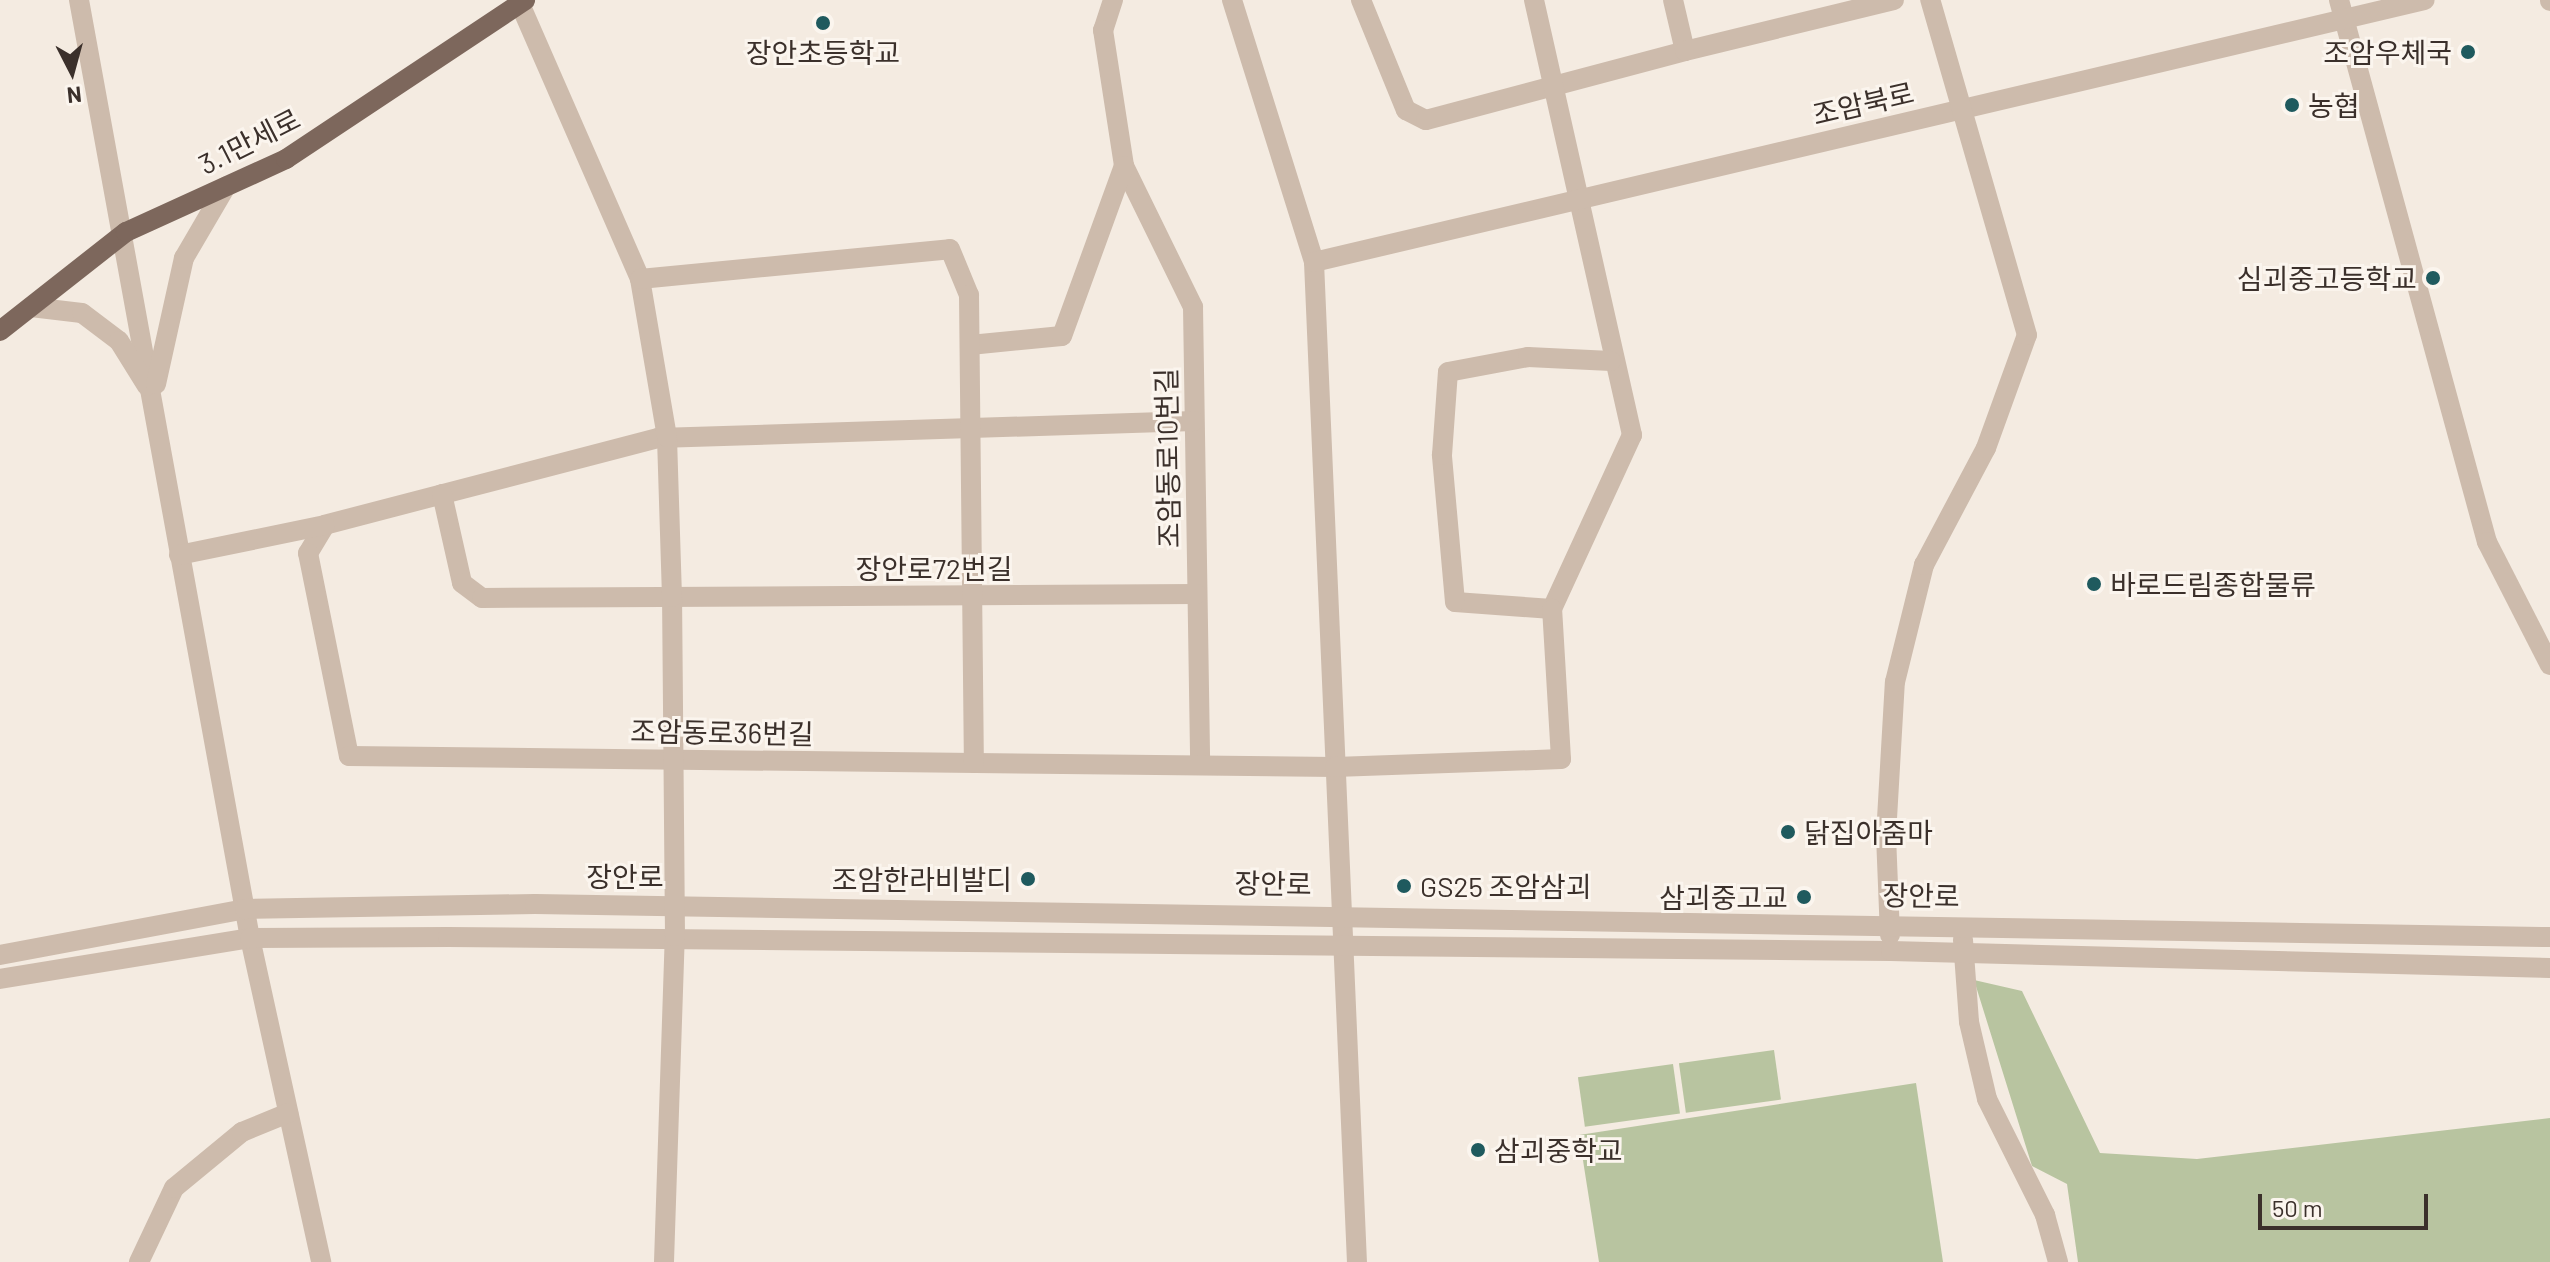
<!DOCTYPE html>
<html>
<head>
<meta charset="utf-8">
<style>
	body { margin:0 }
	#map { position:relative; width:2550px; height:1262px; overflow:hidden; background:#f4ebe1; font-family:Barlow,"Noto Sans KR",sans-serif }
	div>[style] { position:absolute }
	.green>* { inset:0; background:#b8c4a0; transform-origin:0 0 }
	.minor>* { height:20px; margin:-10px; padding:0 10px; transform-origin:10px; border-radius:10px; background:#cdbbac }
	.major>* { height:20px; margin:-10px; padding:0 10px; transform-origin:10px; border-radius:10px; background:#7d675c }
	.dots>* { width:22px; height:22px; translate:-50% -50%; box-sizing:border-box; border:4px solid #fbf5ee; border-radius:50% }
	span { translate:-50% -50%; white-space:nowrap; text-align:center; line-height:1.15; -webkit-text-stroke:6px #fbf5ee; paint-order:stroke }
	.poi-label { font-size:28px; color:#3b302b }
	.right { translate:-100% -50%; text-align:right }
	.left { translate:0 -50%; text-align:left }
	.street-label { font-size:28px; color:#3b302b }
	.north { position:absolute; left:32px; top:32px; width:80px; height:80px; -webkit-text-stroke:6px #fbf5ee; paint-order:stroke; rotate:174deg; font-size:22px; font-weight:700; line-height:32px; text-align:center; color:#3b302b }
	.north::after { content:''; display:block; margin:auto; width:28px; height:36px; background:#3b302b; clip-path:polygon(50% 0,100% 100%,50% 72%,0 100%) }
	.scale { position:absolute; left:2258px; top:1194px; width:170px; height:36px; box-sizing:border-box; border:4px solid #3b302b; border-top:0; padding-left:10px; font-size:24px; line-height:28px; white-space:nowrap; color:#3b302b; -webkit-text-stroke:6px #fbf5ee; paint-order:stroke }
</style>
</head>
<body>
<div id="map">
	<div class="green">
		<i style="clip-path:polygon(1974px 980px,2022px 991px,2100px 1153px,2197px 1159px,2550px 1118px,2550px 1262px,2078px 1262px,2067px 1184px,2032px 1166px)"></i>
		<i style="left:1774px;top:1050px;width:50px;height:96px;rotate:82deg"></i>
		<i style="left:1673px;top:1064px;width:50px;height:96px;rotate:82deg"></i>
		<i style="clip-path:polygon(1916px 1083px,1943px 1262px,1599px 1262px,1579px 1135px)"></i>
	</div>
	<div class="minor">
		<i style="left:79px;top:0;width:953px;rotate:79.67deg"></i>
		<i style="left:250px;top:938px;width:332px;rotate:77.6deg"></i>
		<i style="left:1113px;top:0;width:32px;rotate:108deg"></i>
		<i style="left:1103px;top:30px;width:138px;rotate:81.2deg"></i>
		<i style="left:1124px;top:166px;width:157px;rotate:63.9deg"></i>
		<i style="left:1193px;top:307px;width:458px;rotate:89.1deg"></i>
		<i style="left:1232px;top:0;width:275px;rotate:72.6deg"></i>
		<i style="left:1314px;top:262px;width:1001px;rotate:87.54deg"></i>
		<i style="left:1361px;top:0;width:119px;rotate:67.8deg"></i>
		<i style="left:1406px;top:110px;width:22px;rotate:27deg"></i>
		<i style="left:1426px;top:120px;width:268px;rotate:-14.9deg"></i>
		<i style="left:1685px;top:51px;width:52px;rotate:-103.2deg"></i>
		<i style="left:1534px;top:0;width:446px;rotate:77.3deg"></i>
		<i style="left:1632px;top:435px;width:192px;rotate:114.7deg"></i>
		<i style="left:1552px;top:609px;width:97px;rotate:-175.9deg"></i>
		<i style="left:1455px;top:602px;width:148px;rotate:-95.1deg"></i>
		<i style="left:1442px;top:455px;width:83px;rotate:-85.9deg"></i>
		<i style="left:1448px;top:372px;width:81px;rotate:-10.6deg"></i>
		<i style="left:1528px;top:357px;width:83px;rotate:2.8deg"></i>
		<i style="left:2339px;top:0;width:562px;rotate:74.73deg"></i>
		<i style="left:2487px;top:542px;width:138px;rotate:62.9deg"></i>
		<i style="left:2550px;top:0;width:1px;rotate:90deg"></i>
		<i style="left:520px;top:4px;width:300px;rotate:66.4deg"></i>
		<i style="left:1685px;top:51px;width:215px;rotate:-13.7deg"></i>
		<i style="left:1314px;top:262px;width:1141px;rotate:-13.27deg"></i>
		<i style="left:31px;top:307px;width:51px;rotate:6.7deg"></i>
		<i style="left:82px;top:313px;width:46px;rotate:37.1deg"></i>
		<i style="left:119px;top:341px;width:53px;rotate:58.1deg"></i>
		<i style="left:970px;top:345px;width:92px;rotate:-5.6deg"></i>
		<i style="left:1062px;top:336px;width:181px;rotate:-70deg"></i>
		<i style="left:156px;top:384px;width:129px;rotate:-77.5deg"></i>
		<i style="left:184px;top:258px;width:83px;rotate:-59.7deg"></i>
		<i style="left:1194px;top:421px;width:536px;rotate:178.18deg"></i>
		<i style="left:658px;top:438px;width:344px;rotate:165.4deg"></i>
		<i style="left:325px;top:525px;width:33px;rotate:121deg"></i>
		<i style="left:308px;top:553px;width:207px;rotate:78.6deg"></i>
		<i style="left:349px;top:756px;width:986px;rotate:0.64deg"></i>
		<i style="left:1335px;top:767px;width:226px;rotate:-2deg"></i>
		<i style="left:1561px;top:759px;width:150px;rotate:-93.4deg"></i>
		<i style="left:442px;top:494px;width:91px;rotate:77.3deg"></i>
		<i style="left:462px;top:583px;width:25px;rotate:37deg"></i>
		<i style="left:482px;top:598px;width:715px;rotate:-0.32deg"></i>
		<i style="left:179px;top:555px;width:149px;rotate:-11.6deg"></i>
		<i style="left:1890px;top:935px;width:99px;rotate:-92.3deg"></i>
		<i style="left:1886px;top:836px;width:154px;rotate:-86.7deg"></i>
		<i style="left:1895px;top:682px;width:121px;rotate:-76.1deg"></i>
		<i style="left:1924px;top:565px;width:132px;rotate:-62.1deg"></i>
		<i style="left:1986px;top:448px;width:120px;rotate:-70.1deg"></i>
		<i style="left:2027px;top:335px;width:349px;rotate:-106.1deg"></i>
		<i style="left:1963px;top:940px;width:82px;rotate:85.8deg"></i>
		<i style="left:1969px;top:1022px;width:79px;rotate:76.8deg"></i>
		<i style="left:1987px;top:1099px;width:130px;rotate:63.4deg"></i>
		<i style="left:2045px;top:1215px;width:49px;rotate:74.5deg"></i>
		<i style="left:0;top:955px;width:249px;rotate:-10.6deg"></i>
		<i style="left:245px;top:909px;width:290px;rotate:-1deg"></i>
		<i style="left:535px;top:904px;width:2015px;rotate:0.94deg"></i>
		<i style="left:0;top:979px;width:253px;rotate:-9.3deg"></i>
		<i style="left:250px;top:938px;width:198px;rotate:-0.3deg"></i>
		<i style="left:448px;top:937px;width:1443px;rotate:0.56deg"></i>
		<i style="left:1891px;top:951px;width:659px;rotate:1.48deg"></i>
		<i style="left:139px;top:1262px;width:82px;rotate:-64.7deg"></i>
		<i style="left:174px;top:1188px;width:88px;rotate:-39.5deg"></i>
		<i style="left:242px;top:1132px;width:50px;rotate:-22.4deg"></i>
		<i style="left:664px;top:1262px;width:326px;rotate:-88.1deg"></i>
		<i style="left:675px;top:936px;width:339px;rotate:-90.5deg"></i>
		<i style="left:672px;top:597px;width:160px;rotate:-91.8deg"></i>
		<i style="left:667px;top:437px;width:160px;rotate:-99.7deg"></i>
		<i style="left:640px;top:279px;width:311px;rotate:-5.5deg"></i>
		<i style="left:950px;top:249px;width:50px;rotate:67.6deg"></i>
		<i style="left:969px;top:295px;width:468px;rotate:89.4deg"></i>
	</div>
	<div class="major">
		<i style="left:0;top:331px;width:160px;rotate:-38.2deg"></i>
		<i style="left:126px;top:232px;width:176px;rotate:-24.5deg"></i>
		<i style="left:286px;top:159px;width:287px;rotate:-33.6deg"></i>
	</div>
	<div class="dots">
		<i style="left:823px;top:23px;background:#1f5a5e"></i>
		<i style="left:2468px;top:52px;background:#1f5a5e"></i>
		<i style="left:2292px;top:105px;background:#1f5a5e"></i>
		<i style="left:2433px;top:278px;background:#1f5a5e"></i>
		<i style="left:2094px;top:584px;background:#1f5a5e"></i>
		<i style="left:1788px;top:832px;background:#1f5a5e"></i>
		<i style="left:1028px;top:879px;background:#1f5a5e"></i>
		<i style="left:1404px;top:886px;background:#1f5a5e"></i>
		<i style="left:1804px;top:897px;background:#1f5a5e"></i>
		<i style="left:1478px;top:1150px;background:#1f5a5e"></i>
	</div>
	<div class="poi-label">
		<span style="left:823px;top:52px">장안초등학교</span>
		<span class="right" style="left:2452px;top:52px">조암우체국</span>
		<span class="left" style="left:2308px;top:105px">농협</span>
		<span class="right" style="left:2417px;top:278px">심괴중고등학교</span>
		<span class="left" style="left:2110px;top:584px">바로드림종합물류</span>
		<span class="left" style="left:1804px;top:832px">닭집아줌마</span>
		<span class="right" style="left:1012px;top:879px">조암한라비발디</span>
		<span class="left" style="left:1420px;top:886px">GS25 조암삼괴</span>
		<span class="right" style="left:1788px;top:897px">삼괴중고교</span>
		<span class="left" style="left:1494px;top:1150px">삼괴중학교</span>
	</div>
	<div class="street-label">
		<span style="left:1863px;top:103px;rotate:-13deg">조암북로</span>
		<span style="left:249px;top:141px;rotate:-27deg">3.1만세로</span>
		<span style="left:1167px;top:458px;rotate:-91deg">조암동로10번길</span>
		<span style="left:934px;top:568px">장안로72번길</span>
		<span style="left:722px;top:732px;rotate:1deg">조암동로36번길</span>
		<span style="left:625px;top:876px">장안로</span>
		<span style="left:1273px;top:883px;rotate:1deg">장안로</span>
		<span style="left:1921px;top:895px;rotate:1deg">장안로</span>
	</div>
	<div class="north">N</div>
	<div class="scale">50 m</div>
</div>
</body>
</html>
